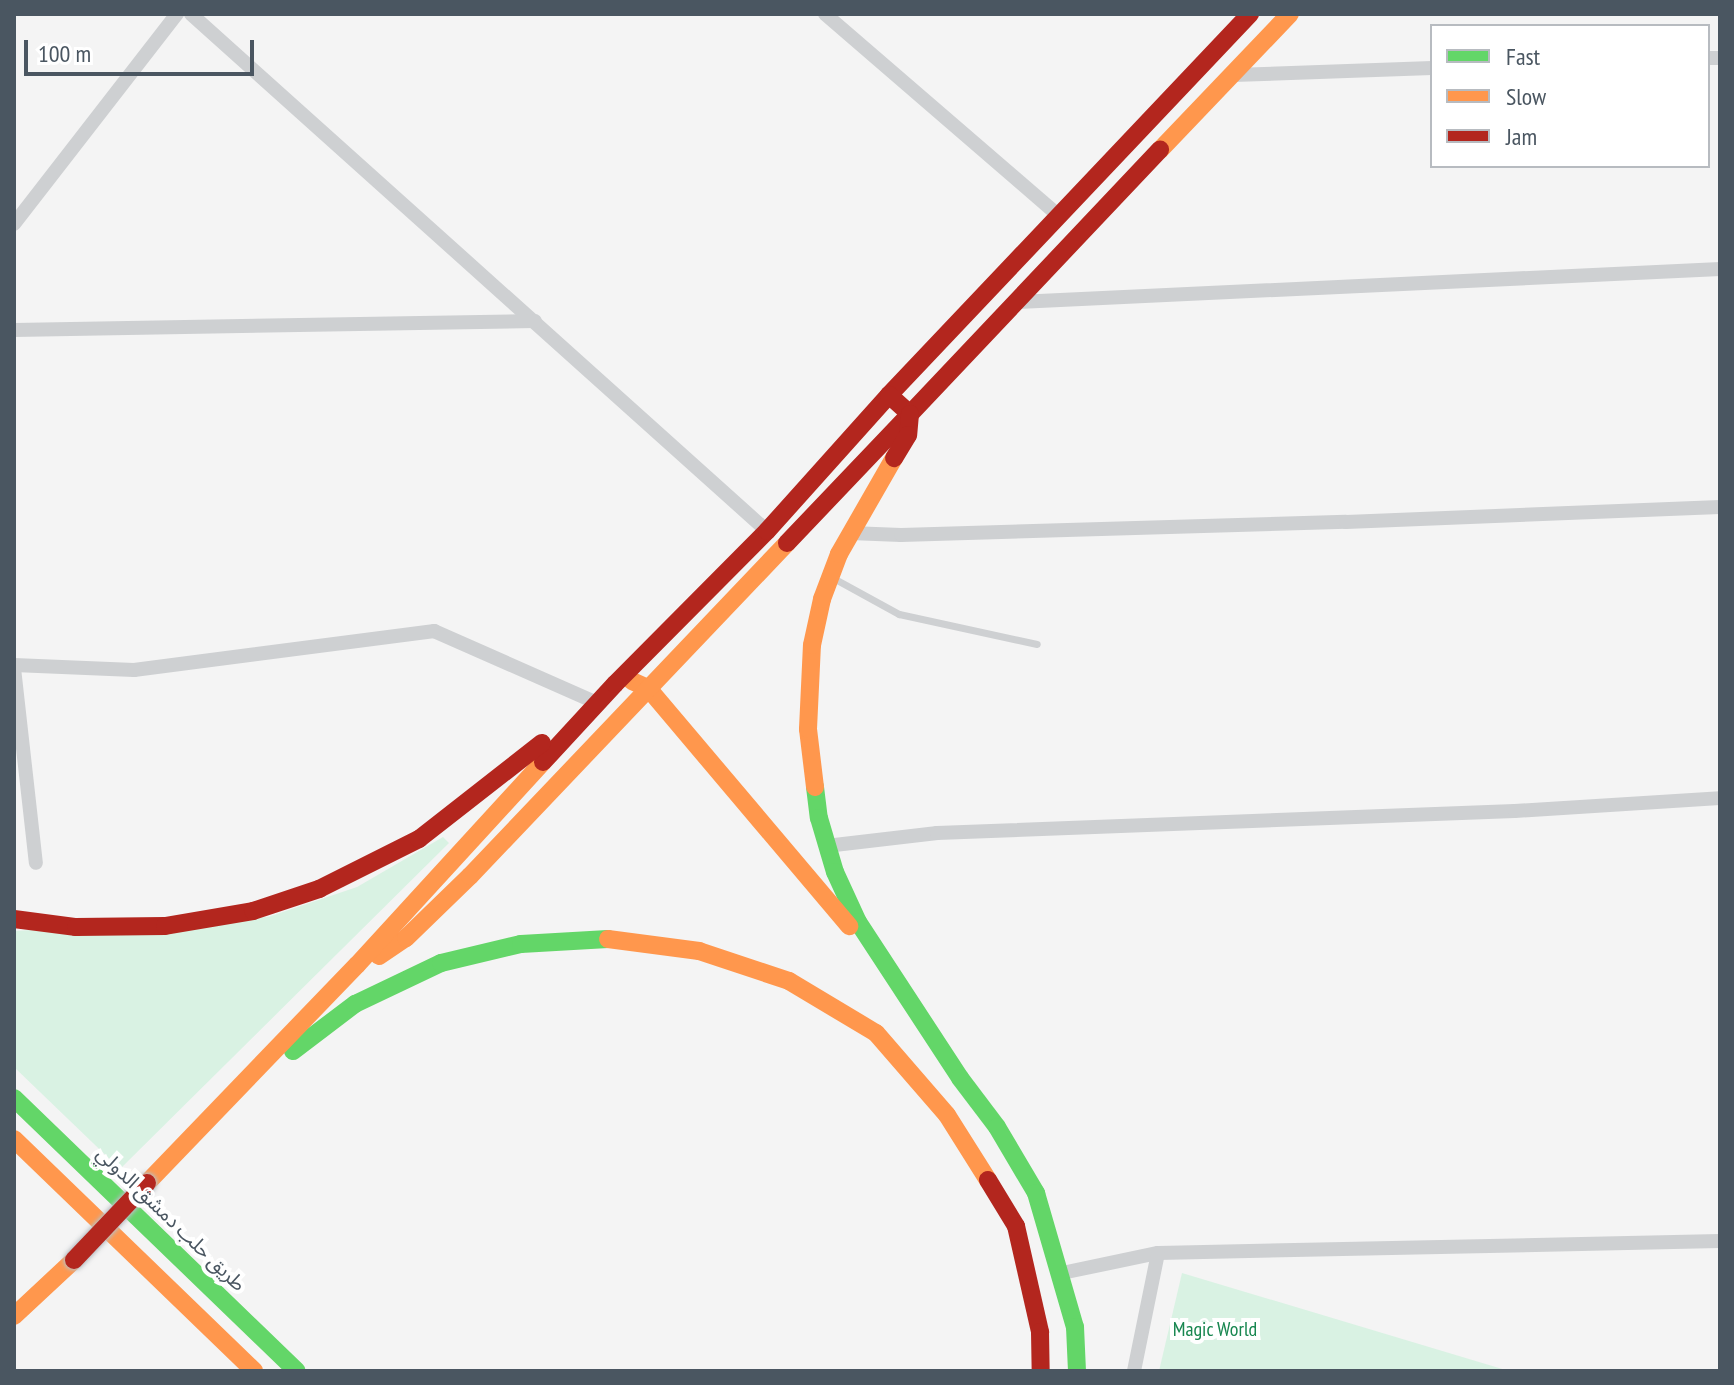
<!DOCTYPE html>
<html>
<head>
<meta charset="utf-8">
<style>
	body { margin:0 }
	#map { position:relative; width:1734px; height:1385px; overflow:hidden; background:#f4f4f4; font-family:"PT Sans Narrow","Noto Sans Arabic",sans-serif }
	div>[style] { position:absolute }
	.green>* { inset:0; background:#d9f2e3 }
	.lane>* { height:7px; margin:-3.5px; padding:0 3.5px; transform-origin:3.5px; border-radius:3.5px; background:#ced0d2 }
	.street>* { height:14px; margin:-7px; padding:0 7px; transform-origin:7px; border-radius:7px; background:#ced0d2 }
	.fast>* { height:18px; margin:-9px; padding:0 9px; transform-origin:9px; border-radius:9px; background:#63d668 }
	.slow>* { height:18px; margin:-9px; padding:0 9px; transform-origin:9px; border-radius:9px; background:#ff974d }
	.jam>* { height:18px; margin:-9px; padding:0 9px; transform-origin:9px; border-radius:9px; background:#b3261e }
	.bridges { filter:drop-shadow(0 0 2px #b9bec3) drop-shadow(0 0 2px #b9bec3) }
	.jam-bridge>* { height:18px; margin:-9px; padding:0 9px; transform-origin:9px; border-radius:9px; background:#b3261e }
	span { translate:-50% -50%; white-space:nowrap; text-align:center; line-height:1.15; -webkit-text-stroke:8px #fff; paint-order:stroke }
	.street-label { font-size:20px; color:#4a5661 }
	.park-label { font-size:20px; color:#17864f }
	.frame { position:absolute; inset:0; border:16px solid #4a5661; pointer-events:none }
	.legend { position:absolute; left:1430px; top:24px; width:280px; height:144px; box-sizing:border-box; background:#fff; border:2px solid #b7bbc0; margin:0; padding:10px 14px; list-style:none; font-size:24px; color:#4a5661 }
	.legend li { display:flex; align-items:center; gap:16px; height:40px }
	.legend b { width:40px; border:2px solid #b7bbc0 }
	.scale { position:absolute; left:24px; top:40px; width:230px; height:36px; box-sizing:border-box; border:4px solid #4a5661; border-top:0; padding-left:10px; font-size:24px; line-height:28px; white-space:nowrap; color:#4a5661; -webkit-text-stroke:6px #fff; paint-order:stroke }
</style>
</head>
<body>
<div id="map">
	<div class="green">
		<i style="clip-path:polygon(443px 837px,449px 843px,120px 1169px,14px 1067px,14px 931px,268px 917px,357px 887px)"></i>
		<i style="clip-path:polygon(1182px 1273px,1509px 1371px,1159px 1371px)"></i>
	</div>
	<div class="lane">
		<i style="left:835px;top:579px;width:73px;rotate:28.7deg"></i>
		<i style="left:899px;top:614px;width:141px;rotate:12.3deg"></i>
	</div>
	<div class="street">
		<i style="left:191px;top:14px;width:774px;rotate:41.91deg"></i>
		<i style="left:825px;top:14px;width:309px;rotate:40.8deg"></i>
		<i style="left:1708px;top:58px;width:12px"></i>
		<i style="left:1233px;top:75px;width:199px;rotate:-2deg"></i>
		<i style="left:14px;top:224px;width:266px;rotate:-52.2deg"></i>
		<i style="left:1018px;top:302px;width:703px;rotate:-2.69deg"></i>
		<i style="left:14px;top:330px;width:521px;rotate:-0.99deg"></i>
		<i style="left:850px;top:533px;width:51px;rotate:2.2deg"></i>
		<i style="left:901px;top:535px;width:445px;rotate:-1.7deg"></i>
		<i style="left:1346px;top:522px;width:374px;rotate:-2.3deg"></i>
		<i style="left:14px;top:665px;width:120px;rotate:2.4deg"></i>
		<i style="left:134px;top:670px;width:303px;rotate:-7.4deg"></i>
		<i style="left:434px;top:631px;width:178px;rotate:23.8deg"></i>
		<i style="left:14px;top:668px;width:196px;rotate:83.6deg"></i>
		<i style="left:826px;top:846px;width:112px;rotate:-6.7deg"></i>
		<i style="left:937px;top:833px;width:578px;rotate:-2.18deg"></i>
		<i style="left:1515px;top:811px;width:205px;rotate:-3.6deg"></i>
		<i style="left:1062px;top:1273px;width:98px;rotate:-11.8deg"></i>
		<i style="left:1158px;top:1253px;width:562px;rotate:-1.22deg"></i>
		<i style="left:1134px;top:1371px;width:120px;rotate:-78.5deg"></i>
	</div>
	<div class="fast">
		<i style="left:815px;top:787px;width:31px;rotate:83deg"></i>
		<i style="left:819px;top:818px;width:56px;rotate:73.5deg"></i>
		<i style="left:835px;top:872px;width:55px;rotate:65.3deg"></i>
		<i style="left:858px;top:922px;width:186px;rotate:56.8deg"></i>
		<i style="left:960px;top:1078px;width:61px;rotate:52.9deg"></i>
		<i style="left:997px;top:1127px;width:77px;rotate:59.4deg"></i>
		<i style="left:1036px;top:1193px;width:140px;rotate:73.8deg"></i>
		<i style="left:1075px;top:1327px;width:44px;rotate:87.4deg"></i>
		<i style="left:293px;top:1051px;width:78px;rotate:-37.2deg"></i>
		<i style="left:355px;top:1004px;width:95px;rotate:-25.5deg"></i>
		<i style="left:441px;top:963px;width:82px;rotate:-13.4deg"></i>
		<i style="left:521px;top:944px;width:87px;rotate:-3.3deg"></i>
		<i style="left:14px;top:1098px;width:393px;rotate:44deg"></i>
	</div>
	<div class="slow">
		<i style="left:1160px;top:150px;width:188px;rotate:-46.3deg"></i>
		<i style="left:632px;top:681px;width:17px;rotate:24deg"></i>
		<i style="left:648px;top:688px;width:312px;rotate:49.8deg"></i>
		<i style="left:815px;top:787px;width:58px;rotate:-96.9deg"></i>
		<i style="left:808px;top:729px;width:84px;rotate:-87.3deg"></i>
		<i style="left:812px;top:645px;width:47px;rotate:-77.7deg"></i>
		<i style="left:822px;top:599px;width:48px;rotate:-69.3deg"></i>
		<i style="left:839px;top:554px;width:111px;rotate:-60.2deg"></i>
		<i style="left:608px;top:939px;width:92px;rotate:7.5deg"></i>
		<i style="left:699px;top:951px;width:95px;rotate:18.4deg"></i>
		<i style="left:789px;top:981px;width:101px;rotate:30.9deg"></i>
		<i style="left:876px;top:1033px;width:108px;rotate:49.1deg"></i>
		<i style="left:947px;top:1115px;width:77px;rotate:57.8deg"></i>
		<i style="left:379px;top:956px;width:32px;rotate:-34deg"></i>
		<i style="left:406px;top:938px;width:89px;rotate:-44.1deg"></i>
		<i style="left:470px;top:876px;width:460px;rotate:-46.4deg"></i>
		<i style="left:14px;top:1139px;width:334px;rotate:44deg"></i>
		<i style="left:147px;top:1183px;width:303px;rotate:-46.1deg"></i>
		<i style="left:357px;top:965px;width:275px;rotate:-47.5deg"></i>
		<i style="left:14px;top:1316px;width:82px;rotate:-43deg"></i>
	</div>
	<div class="jam">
		<i style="left:889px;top:395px;width:525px;rotate:-46.54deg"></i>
		<i style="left:910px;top:414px;width:364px;rotate:-46.6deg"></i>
		<i style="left:787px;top:543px;width:178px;rotate:-46.4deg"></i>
		<i style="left:543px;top:762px;width:106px;rotate:-47.3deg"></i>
		<i style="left:615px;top:684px;width:216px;rotate:-45.2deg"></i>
		<i style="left:767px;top:531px;width:183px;rotate:-48.1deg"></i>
		<i style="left:889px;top:395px;width:28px;rotate:42deg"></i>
		<i style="left:910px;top:414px;width:21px;rotate:95deg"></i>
		<i style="left:908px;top:435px;width:27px;rotate:121deg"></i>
		<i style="left:14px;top:919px;width:63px;rotate:7.4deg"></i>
		<i style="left:76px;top:927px;width:89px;rotate:-0.6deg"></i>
		<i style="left:165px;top:926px;width:89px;rotate:-9.7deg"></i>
		<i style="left:253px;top:911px;width:70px;rotate:-18.4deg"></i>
		<i style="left:319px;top:889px;width:112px;rotate:-26.6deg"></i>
		<i style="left:419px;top:839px;width:156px;rotate:-38deg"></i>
		<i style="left:988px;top:1180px;width:54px;rotate:58.7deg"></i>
		<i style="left:1016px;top:1226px;width:109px;rotate:77.2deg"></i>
		<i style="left:1040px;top:1332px;width:39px;rotate:89deg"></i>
	</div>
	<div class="bridges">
		<div class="jam-bridge">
			<i style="left:74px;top:1260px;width:106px;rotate:-46.5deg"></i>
		</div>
	</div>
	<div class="street-label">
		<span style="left:171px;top:1219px;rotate:44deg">طريق حلب دمشق الدولي</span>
	</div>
	<div class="park-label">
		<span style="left:1215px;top:1329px">Magic World</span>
	</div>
	<div class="frame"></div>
	<ul class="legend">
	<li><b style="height:10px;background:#63d668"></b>Fast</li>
	<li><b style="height:10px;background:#ff974d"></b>Slow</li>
	<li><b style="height:10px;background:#b3261e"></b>Jam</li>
	</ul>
	<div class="scale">100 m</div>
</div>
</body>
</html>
